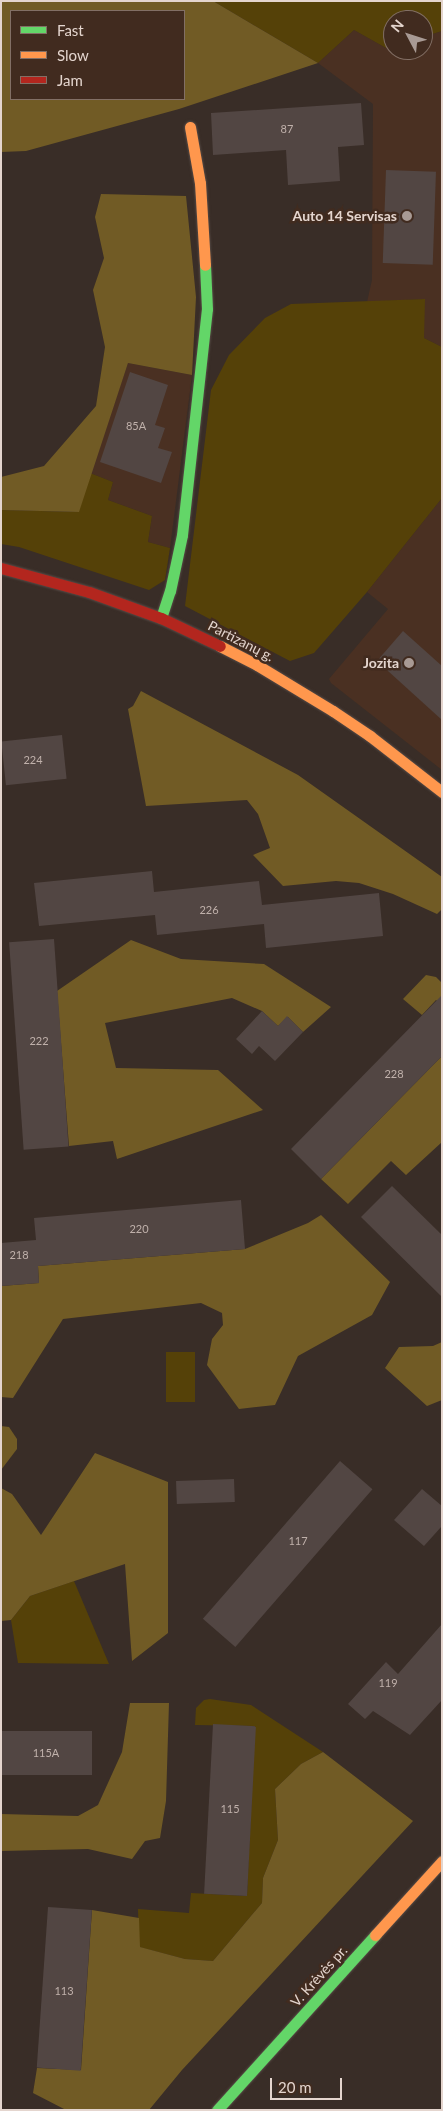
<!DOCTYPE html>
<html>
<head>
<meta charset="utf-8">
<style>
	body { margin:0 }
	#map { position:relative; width:443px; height:2111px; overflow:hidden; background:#392d27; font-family:Lato,sans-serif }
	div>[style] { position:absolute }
	.built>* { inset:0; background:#4a3022 }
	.green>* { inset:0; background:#554108; transform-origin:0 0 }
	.forest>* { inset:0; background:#715b25 }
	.building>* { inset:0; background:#524643; transform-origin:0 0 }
	.roads { filter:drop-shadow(0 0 1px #574b46) drop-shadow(0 0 1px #574b46) }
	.fast>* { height:11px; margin:-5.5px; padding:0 5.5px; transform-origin:5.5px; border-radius:5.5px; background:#63d668 }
	.slow>* { height:11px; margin:-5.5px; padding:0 5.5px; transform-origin:5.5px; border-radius:5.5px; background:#ff974d }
	.jam>* { height:11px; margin:-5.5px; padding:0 5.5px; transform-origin:5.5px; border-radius:5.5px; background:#b3261e }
	.dots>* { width:14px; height:14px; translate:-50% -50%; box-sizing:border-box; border:2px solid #412b1f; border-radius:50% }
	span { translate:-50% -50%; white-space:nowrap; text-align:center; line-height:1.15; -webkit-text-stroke:5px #412b1f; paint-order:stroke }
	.number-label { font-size:11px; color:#c0b1ab }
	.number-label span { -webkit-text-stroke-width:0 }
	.poi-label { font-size:14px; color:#e4d5ce; font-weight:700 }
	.right { translate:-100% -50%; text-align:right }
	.street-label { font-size:14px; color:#e4d5ce }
	.frame { position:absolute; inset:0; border:2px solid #e4d5ce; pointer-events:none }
	.legend { position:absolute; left:10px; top:10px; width:175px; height:90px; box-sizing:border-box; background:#412b1f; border:1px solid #826f65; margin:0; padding:6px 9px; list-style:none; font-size:15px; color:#e4d5ce }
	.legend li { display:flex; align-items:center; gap:10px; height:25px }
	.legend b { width:25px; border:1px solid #826f65 }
	.north { position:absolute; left:383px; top:10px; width:50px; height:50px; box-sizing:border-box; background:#412b1f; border:1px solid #826f65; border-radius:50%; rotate:310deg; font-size:14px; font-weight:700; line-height:20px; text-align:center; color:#e4d5ce }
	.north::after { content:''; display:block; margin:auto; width:18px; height:22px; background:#a89a94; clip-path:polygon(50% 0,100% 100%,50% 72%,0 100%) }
	.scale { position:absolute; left:270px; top:2078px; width:72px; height:22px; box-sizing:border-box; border:2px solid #e4d5ce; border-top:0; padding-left:6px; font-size:15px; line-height:18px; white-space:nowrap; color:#e4d5ce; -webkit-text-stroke:4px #412b1f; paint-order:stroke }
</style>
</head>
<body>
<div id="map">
	<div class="built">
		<i style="clip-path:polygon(354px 30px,386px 48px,393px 46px,393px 50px,423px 50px,423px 37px,442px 31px,442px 347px,424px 338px,424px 299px,367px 302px,372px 280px,373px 104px,318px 63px)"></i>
		<i style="clip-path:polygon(128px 363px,192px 375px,170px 548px,148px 542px,152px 516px,108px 500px,113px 482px,90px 473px)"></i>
		<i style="clip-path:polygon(442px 498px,442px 770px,331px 683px,329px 679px,388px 609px,367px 592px)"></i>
	</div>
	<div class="green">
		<i style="clip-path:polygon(213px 1px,442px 1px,442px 31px,423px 37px,423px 20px,393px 20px,393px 46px,386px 48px,354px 30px,318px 63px)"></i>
		<i style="clip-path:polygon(425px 299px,424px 338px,442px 347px,442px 498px,367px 592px,314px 653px,290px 661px,185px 606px,211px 390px,229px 355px,265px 318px,291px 304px)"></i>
		<i style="clip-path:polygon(90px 473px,113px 482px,108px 500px,152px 516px,148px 542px,170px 548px,165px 580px,149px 590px,19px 547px,1px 544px,1px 510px,78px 512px)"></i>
		<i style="left:166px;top:1352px;width:29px;height:50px"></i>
		<i style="clip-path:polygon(74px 1581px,109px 1664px,18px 1663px,11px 1620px,30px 1596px)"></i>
		<i style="clip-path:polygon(210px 1699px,251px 1705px,323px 1752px,301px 1764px,275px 1789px,278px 1840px,263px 1878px,262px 1903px,213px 1961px,185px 1959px,139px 1947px,138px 1909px,189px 1913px,191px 1893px,247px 1896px,255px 1726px,195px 1725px,196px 1708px,204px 1700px)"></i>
	</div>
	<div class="forest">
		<i style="clip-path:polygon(evenodd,1px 1px,213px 1px,318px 63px,179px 109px,26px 151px,1px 152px,1px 1px,184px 11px,184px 99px,11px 99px,11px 11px,184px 11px)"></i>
		<i style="clip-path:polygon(101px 194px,186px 196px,196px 297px,192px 375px,128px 363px,79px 512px,1px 510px,1px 477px,44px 466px,96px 406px,105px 347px,93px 290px,104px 258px,95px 217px)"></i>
		<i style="clip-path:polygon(141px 691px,298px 775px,442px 877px,442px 909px,437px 914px,393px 894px,359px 883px,336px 881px,283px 886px,253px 855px,270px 848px,258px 814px,247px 800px,146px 806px,128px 709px,133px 706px)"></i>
		<i style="clip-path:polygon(131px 940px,181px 959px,264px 964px,331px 1007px,303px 1032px,288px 1017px,278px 1026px,262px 1011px,232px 998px,105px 1023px,116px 1068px,218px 1070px,263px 1110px,117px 1159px,113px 1141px,69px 1146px,57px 991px)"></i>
		<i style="clip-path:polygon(426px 975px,436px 977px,442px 983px,442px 1005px,436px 1000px,422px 1015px,403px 999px)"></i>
		<i style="clip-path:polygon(442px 1056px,442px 1142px,406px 1175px,391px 1161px,348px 1204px,321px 1179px)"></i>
		<i style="clip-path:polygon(321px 1215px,390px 1282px,372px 1315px,298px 1356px,275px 1405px,239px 1409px,207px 1365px,212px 1339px,223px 1325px,222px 1313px,201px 1303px,63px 1319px,13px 1398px,1px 1397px,1px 1286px,39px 1283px,38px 1266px,245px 1249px,308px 1223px)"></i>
		<i style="clip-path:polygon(442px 1342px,442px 1400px,427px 1406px,385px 1368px,399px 1347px,433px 1346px)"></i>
		<i style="clip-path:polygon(1px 1426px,9px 1427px,17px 1439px,17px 1449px,1px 1470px)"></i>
		<i style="clip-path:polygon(95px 1453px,168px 1482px,168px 1633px,132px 1661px,125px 1564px,30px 1596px,11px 1620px,1px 1621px,1px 1488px,12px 1494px,41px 1535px)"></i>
		<i style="clip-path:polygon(130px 1703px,169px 1703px,166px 1801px,160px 1838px,145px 1841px,132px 1859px,88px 1849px,1px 1851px,1px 1814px,78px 1816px,98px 1805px,122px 1752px)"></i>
		<i style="clip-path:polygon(323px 1752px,413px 1821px,182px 2070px,149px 2110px,66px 2110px,33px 2093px,37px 2068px,81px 2070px,92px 1910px,139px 1918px,140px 1947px,185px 1959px,213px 1961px,262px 1903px,263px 1878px,278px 1840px,275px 1789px,301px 1764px)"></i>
	</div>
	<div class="building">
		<i style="clip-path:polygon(361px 103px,364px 145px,338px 147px,340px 181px,288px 185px,286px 150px,213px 155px,211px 113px)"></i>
		<i style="left:386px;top:170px;width:50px;height:93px;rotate:2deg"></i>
		<i style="clip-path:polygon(130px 372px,168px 385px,155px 425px,165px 428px,158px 448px,172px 452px,161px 483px,100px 462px)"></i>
		<i style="clip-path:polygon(403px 631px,442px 666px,442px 720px,377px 661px)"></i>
		<i style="left:62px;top:735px;width:44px;height:61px;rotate:84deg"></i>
		<i style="clip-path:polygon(152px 871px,154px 892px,259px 881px,262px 905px,379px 893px,383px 936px,266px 948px,264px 924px,157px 935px,155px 915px,39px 926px,34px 883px)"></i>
		<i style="left:54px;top:939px;width:208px;height:45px;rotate:86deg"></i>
		<i style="clip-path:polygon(442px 995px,442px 1056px,321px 1179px,291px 1149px)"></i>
		<i style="clip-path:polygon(262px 1011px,278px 1026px,287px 1016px,303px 1032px,275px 1061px,259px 1046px,252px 1054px,236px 1039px)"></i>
		<i style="clip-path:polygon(392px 1186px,442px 1235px,442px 1297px,361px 1217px)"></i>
		<i style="clip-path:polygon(241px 1200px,245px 1249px,38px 1266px,39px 1283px,1px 1286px,1px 1243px,36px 1240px,34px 1218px)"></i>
		<i style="left:340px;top:1461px;width:43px;height:209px;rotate:41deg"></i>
		<i style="left:234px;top:1479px;width:23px;height:58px;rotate:88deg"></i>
		<i style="clip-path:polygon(422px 1489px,442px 1506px,442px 1526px,424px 1546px,394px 1520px)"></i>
		<i style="clip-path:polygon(442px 1624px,442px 1700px,410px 1735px,373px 1711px,365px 1719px,348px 1704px,386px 1662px,398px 1674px)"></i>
		<i style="left:213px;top:1724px;width:43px;height:170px;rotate:3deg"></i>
		<i style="left:1px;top:1731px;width:91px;height:44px"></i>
		<i style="left:48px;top:1907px;width:44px;height:161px;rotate:4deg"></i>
	</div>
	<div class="roads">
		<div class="fast">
			<i style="left:161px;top:618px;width:28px;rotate:-72deg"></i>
			<i style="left:170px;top:591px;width:57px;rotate:-77.9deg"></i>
			<i style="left:182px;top:535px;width:227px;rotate:-83.7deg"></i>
			<i style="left:207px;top:309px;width:44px;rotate:-92.6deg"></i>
			<i style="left:217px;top:2110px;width:236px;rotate:-47.9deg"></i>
		</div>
		<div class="slow">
			<i style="left:190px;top:127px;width:57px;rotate:79.9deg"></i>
			<i style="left:200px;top:183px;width:82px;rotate:86.5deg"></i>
			<i style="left:220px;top:646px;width:42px;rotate:27.2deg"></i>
			<i style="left:257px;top:665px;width:89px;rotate:31.2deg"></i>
			<i style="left:333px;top:711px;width:45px;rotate:34deg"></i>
			<i style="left:370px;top:736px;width:91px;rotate:37.9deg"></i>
			<i style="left:375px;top:1935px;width:100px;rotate:-47.8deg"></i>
		</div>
		<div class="jam">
			<i style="left:1px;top:568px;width:91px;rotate:15.3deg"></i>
			<i style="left:89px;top:592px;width:77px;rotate:19.9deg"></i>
			<i style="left:161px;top:618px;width:65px;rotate:25.4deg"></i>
		</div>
	</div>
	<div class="dots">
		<i style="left:407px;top:216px;background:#a89a94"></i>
		<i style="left:409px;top:663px;background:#a89a94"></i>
	</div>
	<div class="number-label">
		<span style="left:287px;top:129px">87</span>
		<span style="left:136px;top:426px">85A</span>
		<span style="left:33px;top:760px">224</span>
		<span style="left:209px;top:910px">226</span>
		<span style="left:39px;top:1041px">222</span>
		<span style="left:394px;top:1074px">228</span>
		<span style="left:139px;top:1229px">220</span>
		<span style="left:19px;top:1255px">218</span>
		<span style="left:298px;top:1541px">117</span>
		<span style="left:388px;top:1683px">119</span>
		<span style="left:46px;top:1753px">115A</span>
		<span style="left:230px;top:1809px">115</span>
		<span style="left:64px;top:1991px">113</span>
	</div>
	<div class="poi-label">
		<span class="right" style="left:397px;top:216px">Auto 14 Servisas</span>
		<span class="right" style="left:399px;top:663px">Jozita</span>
	</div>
	<div class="street-label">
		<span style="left:241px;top:641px;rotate:27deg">Partizanų g.</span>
		<span style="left:319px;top:1976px;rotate:-48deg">V. Krėvės pr.</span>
	</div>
	<div class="frame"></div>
	<ul class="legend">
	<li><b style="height:6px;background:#63d668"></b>Fast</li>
	<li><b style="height:6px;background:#ff974d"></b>Slow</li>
	<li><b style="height:6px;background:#b3261e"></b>Jam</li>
	</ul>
	<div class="north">N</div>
	<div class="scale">20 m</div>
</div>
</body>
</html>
